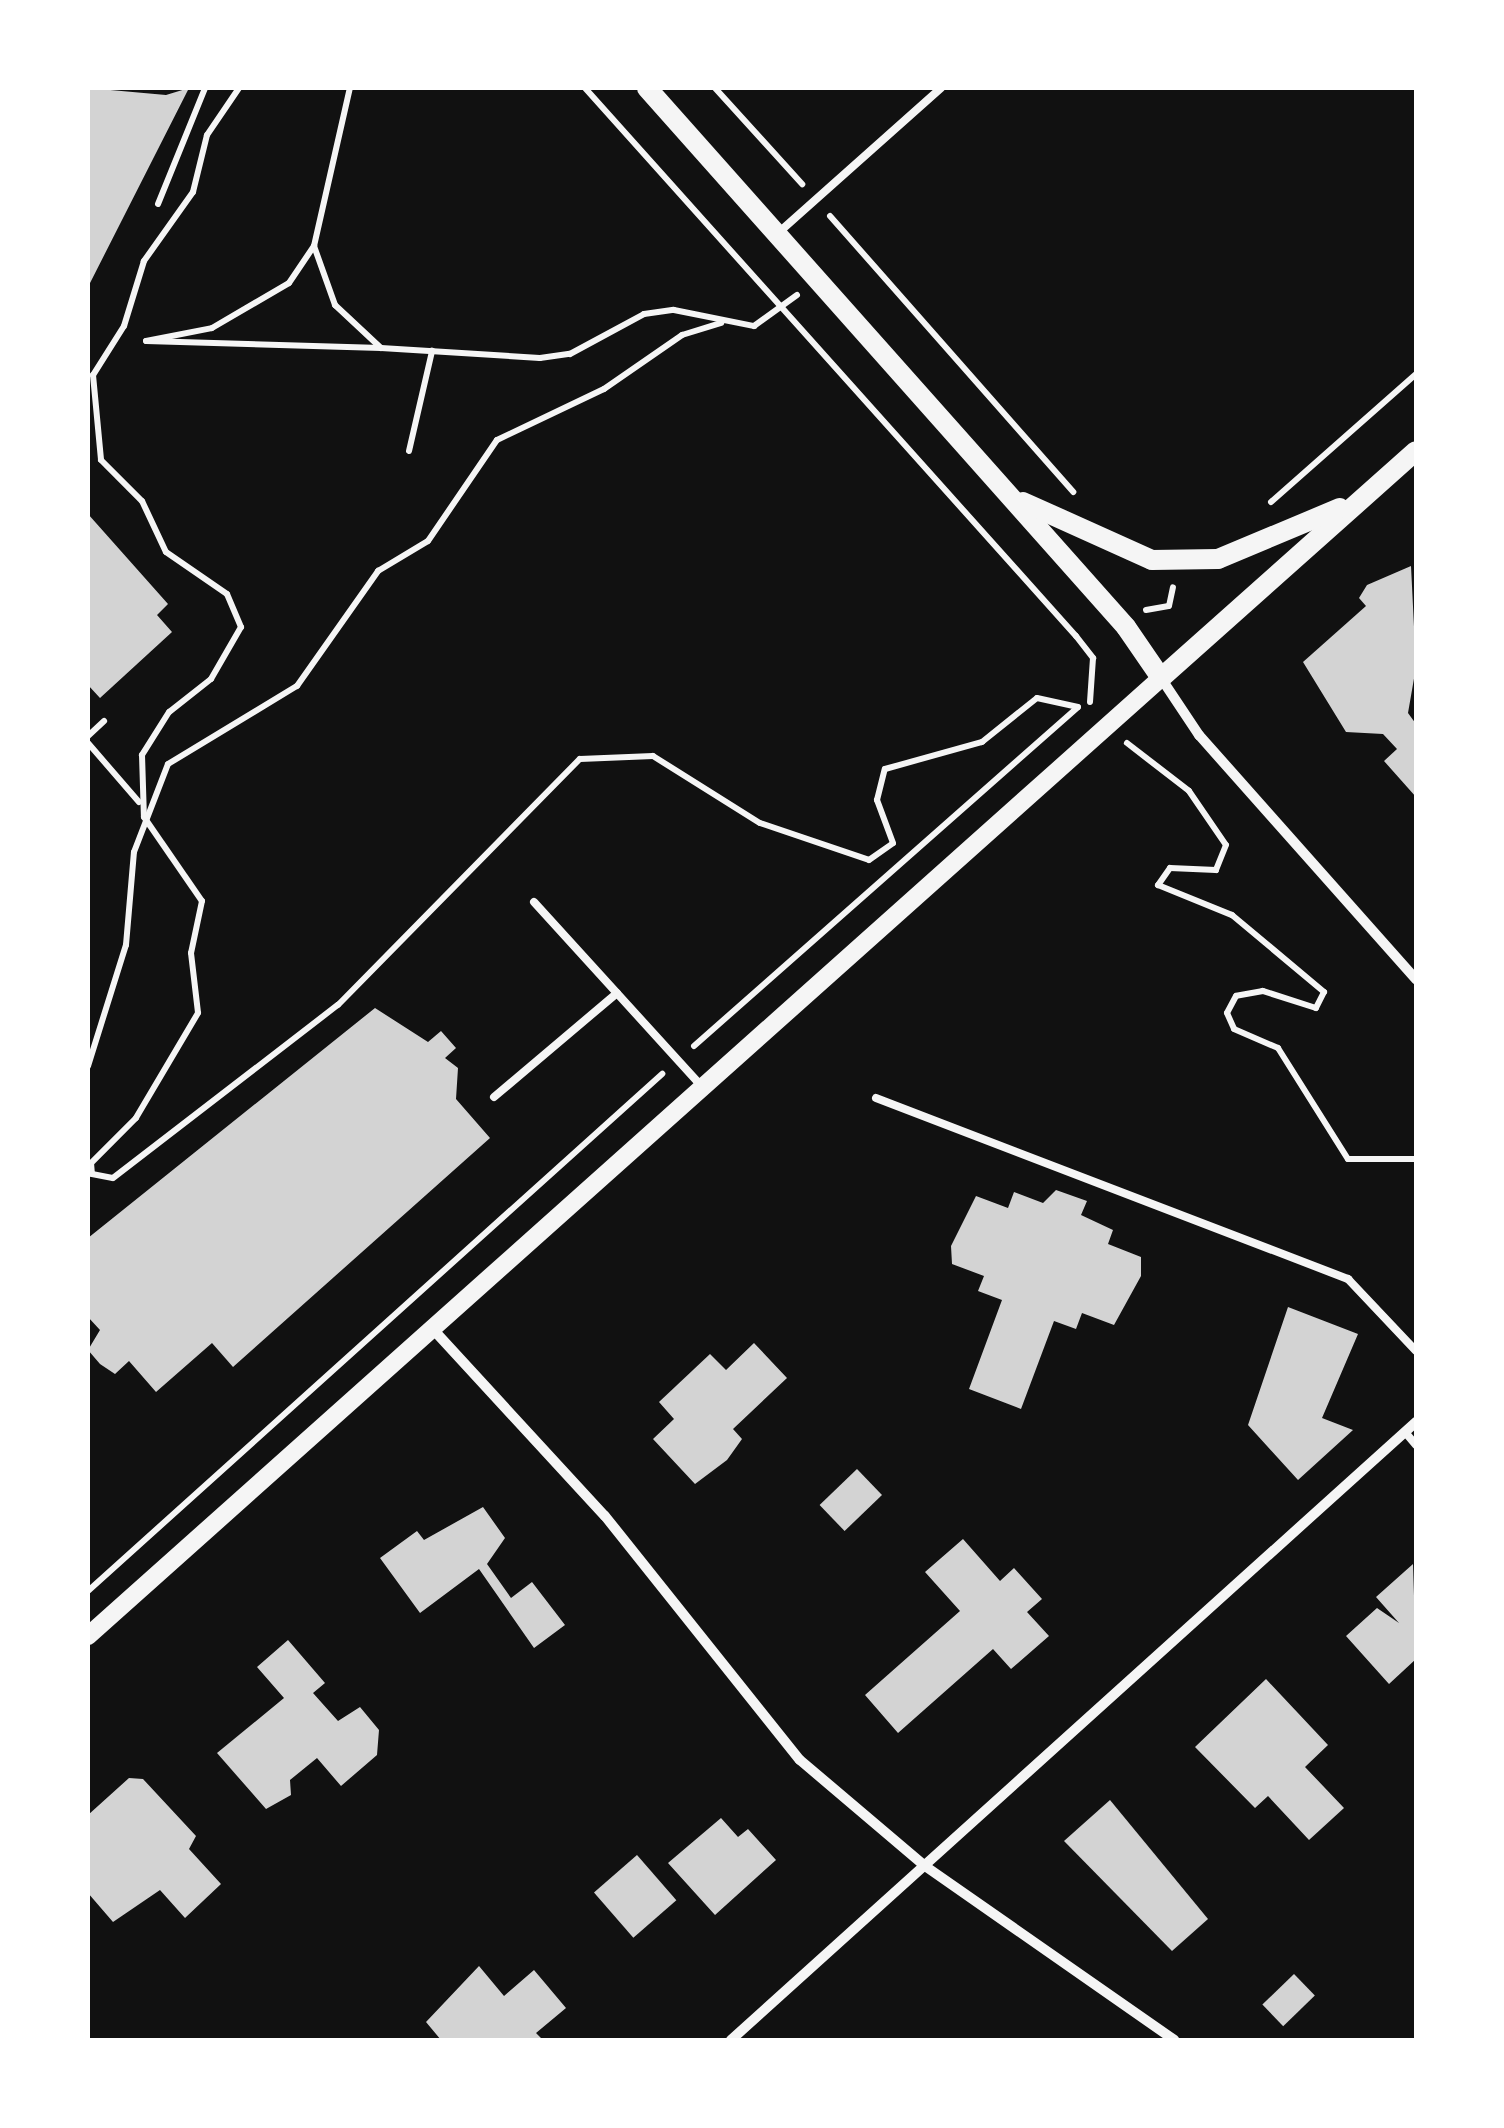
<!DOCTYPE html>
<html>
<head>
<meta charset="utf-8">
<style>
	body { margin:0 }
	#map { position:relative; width:1504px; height:2128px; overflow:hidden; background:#111; font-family:Inter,sans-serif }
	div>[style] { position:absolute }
	.building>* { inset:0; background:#d3d3d3; transform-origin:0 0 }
	.path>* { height:6px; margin:-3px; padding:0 3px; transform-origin:3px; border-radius:3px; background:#f5f5f5 }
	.service>* { height:8px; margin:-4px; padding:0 4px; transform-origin:4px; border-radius:4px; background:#f5f5f5 }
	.minor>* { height:10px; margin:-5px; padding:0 5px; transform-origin:5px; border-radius:5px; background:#f5f5f5 }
	.tertiary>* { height:18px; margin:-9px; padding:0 9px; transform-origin:9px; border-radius:9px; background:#f5f5f5 }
	.secondary>* { height:20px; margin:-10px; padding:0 10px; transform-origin:10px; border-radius:10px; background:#f5f5f5 }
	span { translate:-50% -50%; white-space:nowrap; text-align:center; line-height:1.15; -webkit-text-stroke:8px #fff; paint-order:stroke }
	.frame { position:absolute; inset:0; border:90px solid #fff; pointer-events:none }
</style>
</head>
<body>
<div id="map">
	<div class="building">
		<i style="clip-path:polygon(88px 88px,166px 95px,189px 88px,88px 287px)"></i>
		<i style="clip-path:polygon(88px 514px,168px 604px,157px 615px,172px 632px,100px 698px,88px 685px)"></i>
		<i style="clip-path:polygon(1411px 566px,1416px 667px,1408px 713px,1416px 724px,1416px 797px,1384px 761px,1397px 749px,1383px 734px,1346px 732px,1303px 662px,1366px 606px,1359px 598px,1367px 585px)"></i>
		<i style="clip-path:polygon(375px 1008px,428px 1042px,441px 1031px,456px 1048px,445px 1058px,458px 1068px,456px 1099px,490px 1138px,233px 1367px,212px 1343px,156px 1392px,129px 1361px,115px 1374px,100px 1364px,88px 1350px,100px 1330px,88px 1317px,88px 1238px)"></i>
		<i style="clip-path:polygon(1056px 1190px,1087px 1201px,1081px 1215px,1113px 1230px,1108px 1244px,1141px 1257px,1141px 1276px,1114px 1325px,1082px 1313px,1076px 1329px,1054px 1321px,1021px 1409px,969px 1389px,1002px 1300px,978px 1291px,984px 1276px,952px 1264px,951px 1246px,976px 1196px,1008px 1208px,1014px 1192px,1043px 1203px)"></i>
		<i style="clip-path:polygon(1288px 1307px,1358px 1334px,1322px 1418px,1353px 1430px,1298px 1480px,1248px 1425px)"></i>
		<i style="clip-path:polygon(754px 1343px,787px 1378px,733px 1429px,742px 1439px,727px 1460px,695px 1484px,653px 1439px,674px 1419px,659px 1402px,710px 1354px,726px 1370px)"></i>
		<i style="left:857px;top:1469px;width:36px;height:52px;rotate:46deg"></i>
		<i style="clip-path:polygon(483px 1507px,505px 1538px,487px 1564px,511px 1598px,532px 1582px,565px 1625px,534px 1648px,479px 1569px,420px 1613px,380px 1558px,417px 1531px,424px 1540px)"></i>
		<i style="clip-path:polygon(963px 1539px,1000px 1581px,1014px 1568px,1042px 1599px,1027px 1612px,1049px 1636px,1011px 1669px,993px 1649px,898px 1733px,865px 1695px,960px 1611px,925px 1572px)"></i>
		<i style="clip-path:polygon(1413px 1564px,1416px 1659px,1389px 1684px,1346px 1636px,1377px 1608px,1399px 1623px,1376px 1597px)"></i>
		<i style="clip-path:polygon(288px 1640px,325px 1683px,313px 1693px,338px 1721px,360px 1707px,379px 1730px,377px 1755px,341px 1786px,317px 1758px,290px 1780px,291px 1795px,266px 1809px,217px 1753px,284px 1698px,257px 1667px)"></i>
		<i style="clip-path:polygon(1266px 1679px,1328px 1745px,1305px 1767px,1344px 1808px,1309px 1840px,1268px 1796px,1255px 1808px,1195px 1747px)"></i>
		<i style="clip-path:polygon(129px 1778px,143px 1779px,196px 1836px,189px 1849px,221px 1884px,185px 1918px,160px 1890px,113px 1922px,88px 1893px,88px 1815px)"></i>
		<i style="clip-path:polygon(1110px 1800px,1208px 1919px,1172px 1951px,1064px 1841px)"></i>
		<i style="clip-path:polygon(721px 1818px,738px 1837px,748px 1829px,776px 1860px,715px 1915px,668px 1863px)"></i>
		<i style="left:637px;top:1855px;width:60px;height:57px;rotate:49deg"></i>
		<i style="clip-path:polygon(479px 1966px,504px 1996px,534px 1970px,566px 2008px,536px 2033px,543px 2040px,441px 2040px,426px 2022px)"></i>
		<i style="left:1294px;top:1974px;width:30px;height:44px;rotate:46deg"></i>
	</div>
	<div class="path">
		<i style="left:239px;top:88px;width:57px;rotate:124.2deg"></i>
		<i style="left:207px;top:135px;width:59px;rotate:103.8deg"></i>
		<i style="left:193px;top:192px;width:85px;rotate:125.4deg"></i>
		<i style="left:144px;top:261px;width:68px;rotate:107.1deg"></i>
		<i style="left:124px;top:326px;width:58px;rotate:122.3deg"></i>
		<i style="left:93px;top:375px;width:85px;rotate:84.6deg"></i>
		<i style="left:101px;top:460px;width:58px;rotate:45deg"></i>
		<i style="left:142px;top:501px;width:56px;rotate:64.8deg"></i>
		<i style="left:166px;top:552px;width:74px;rotate:34.5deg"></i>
		<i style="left:227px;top:594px;width:36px;rotate:67deg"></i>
		<i style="left:241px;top:627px;width:60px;rotate:120deg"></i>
		<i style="left:211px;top:679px;width:53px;rotate:141.8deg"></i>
		<i style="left:169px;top:712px;width:51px;rotate:122.1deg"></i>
		<i style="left:142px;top:755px;width:62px;rotate:88.2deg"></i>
		<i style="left:144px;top:817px;width:102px;rotate:55.4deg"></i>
		<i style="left:202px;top:901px;width:53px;rotate:101.9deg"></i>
		<i style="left:191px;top:953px;width:60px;rotate:83.3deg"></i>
		<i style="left:198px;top:1013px;width:122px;rotate:120.6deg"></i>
		<i style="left:136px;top:1118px;width:64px;rotate:135deg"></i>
		<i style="left:91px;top:1163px;width:11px;rotate:85deg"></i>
		<i style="left:92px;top:1174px;width:21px;rotate:11deg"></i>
		<i style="left:113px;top:1178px;width:284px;rotate:-37.6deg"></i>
		<i style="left:338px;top:1005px;width:345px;rotate:-45.5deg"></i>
		<i style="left:580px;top:759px;width:73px;rotate:-2.4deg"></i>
		<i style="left:653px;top:756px;width:126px;rotate:32.1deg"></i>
		<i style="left:760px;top:823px;width:115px;rotate:18.7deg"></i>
		<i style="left:869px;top:860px;width:29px;rotate:-35deg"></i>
		<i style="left:893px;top:843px;width:46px;rotate:-110.4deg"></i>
		<i style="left:877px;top:800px;width:32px;rotate:-76deg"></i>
		<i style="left:885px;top:769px;width:101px;rotate:-15.6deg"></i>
		<i style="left:982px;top:742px;width:70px;rotate:-38.7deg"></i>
		<i style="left:1037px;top:698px;width:42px;rotate:12.4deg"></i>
		<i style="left:585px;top:88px;width:736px;rotate:48.14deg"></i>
		<i style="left:1076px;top:636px;width:28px;rotate:52deg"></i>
		<i style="left:1093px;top:658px;width:44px;rotate:93.9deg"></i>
		<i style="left:715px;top:88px;width:130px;rotate:47.8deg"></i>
		<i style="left:158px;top:204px;width:125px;rotate:-67.9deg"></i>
		<i style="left:830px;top:216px;width:368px;rotate:48.6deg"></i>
		<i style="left:314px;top:246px;width:63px;rotate:70.4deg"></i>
		<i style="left:335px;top:305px;width:63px;rotate:43.1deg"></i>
		<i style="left:381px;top:348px;width:235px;rotate:-178.3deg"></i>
		<i style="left:146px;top:341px;width:67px;rotate:-11.1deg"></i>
		<i style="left:212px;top:328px;width:89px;rotate:-30.3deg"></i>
		<i style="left:289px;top:283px;width:45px;rotate:-56deg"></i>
		<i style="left:314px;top:246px;width:162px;rotate:-77.2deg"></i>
		<i style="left:381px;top:348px;width:159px;rotate:3.6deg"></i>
		<i style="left:540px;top:358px;width:30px;rotate:-8deg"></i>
		<i style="left:570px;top:354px;width:84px;rotate:-28.4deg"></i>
		<i style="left:644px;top:314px;width:30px;rotate:-8deg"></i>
		<i style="left:674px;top:310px;width:82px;rotate:11.3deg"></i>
		<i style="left:754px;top:326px;width:53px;rotate:-35.8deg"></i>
		<i style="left:409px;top:451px;width:103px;rotate:-77deg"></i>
		<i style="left:1271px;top:502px;width:193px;rotate:-41.4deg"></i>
		<i style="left:1146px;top:610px;width:23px;rotate:-10deg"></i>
		<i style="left:1169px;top:606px;width:19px;rotate:-78deg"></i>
		<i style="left:88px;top:736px;width:22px;rotate:-43deg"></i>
		<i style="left:88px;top:743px;width:78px;rotate:49.2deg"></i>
		<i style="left:1127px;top:743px;width:78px;rotate:37.7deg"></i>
		<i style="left:1189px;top:791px;width:65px;rotate:55.6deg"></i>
		<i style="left:1226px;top:845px;width:27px;rotate:112deg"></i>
		<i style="left:1216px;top:870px;width:46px;rotate:-177.5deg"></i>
		<i style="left:1170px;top:868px;width:21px;rotate:125deg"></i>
		<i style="left:1158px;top:885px;width:80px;rotate:22.1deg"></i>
		<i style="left:1232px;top:915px;width:120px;rotate:39.9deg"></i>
		<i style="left:1324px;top:992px;width:18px;rotate:117deg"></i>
		<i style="left:1316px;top:1008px;width:56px;rotate:-162.2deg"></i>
		<i style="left:1263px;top:991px;width:27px;rotate:170deg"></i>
		<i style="left:1236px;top:996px;width:19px;rotate:118deg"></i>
		<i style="left:1227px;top:1013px;width:17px;rotate:66deg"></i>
		<i style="left:1234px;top:1029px;width:48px;rotate:23.4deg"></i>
		<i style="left:1278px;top:1048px;width:131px;rotate:57.8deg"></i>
		<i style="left:1348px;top:1159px;width:68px"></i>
		<i style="left:694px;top:1046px;width:512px;rotate:-41.44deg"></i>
		<i style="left:88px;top:1066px;width:127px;rotate:-72.6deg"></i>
		<i style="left:126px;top:945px;width:93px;rotate:-85.1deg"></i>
		<i style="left:134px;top:852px;width:94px;rotate:-68.9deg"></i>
		<i style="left:168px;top:764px;width:151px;rotate:-31.2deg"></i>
		<i style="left:297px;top:686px;width:141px;rotate:-54.8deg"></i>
		<i style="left:378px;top:571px;width:58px;rotate:-31deg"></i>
		<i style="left:428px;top:541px;width:122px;rotate:-55.7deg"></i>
		<i style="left:497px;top:440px;width:119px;rotate:-25.5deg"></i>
		<i style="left:604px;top:389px;width:95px;rotate:-34.7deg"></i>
		<i style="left:682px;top:335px;width:41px;rotate:-17.1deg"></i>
		<i style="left:88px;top:1591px;width:773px;rotate:-42.01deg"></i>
	</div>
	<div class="service">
		<i style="left:777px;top:234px;width:220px;rotate:-41.7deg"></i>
		<i style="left:534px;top:902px;width:244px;rotate:47.7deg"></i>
		<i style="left:494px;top:1097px;width:161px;rotate:-40.2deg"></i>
		<i style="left:876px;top:1098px;width:506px;rotate:20.98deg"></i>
		<i style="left:1348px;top:1279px;width:99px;rotate:46.6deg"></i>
		<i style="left:1405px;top:1432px;width:17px;rotate:50deg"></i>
	</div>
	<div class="minor">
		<i style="left:1161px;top:678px;width:69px;rotate:56.3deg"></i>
		<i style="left:1199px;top:735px;width:327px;rotate:48.4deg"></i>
		<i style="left:430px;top:1326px;width:258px;rotate:47.4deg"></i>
		<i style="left:605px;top:1516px;width:312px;rotate:51.4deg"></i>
		<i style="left:800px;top:1760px;width:164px;rotate:40.3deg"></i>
		<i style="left:925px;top:1866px;width:304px;rotate:34.9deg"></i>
		<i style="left:731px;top:2040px;width:923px;rotate:-42.06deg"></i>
	</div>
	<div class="tertiary">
		<i style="left:88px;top:1636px;width:1438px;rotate:-41.76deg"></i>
	</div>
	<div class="secondary">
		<i style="left:647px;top:88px;width:721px;rotate:48.37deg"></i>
		<i style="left:1126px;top:627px;width:62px;rotate:55.5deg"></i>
		<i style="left:1161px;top:678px;width:341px;rotate:-41.7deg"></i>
		<i style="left:1023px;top:502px;width:141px;rotate:24.2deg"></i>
		<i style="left:1152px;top:560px;width:66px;rotate:-0.9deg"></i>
		<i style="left:1218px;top:559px;width:132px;rotate:-22.7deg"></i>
	</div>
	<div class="frame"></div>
</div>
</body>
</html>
